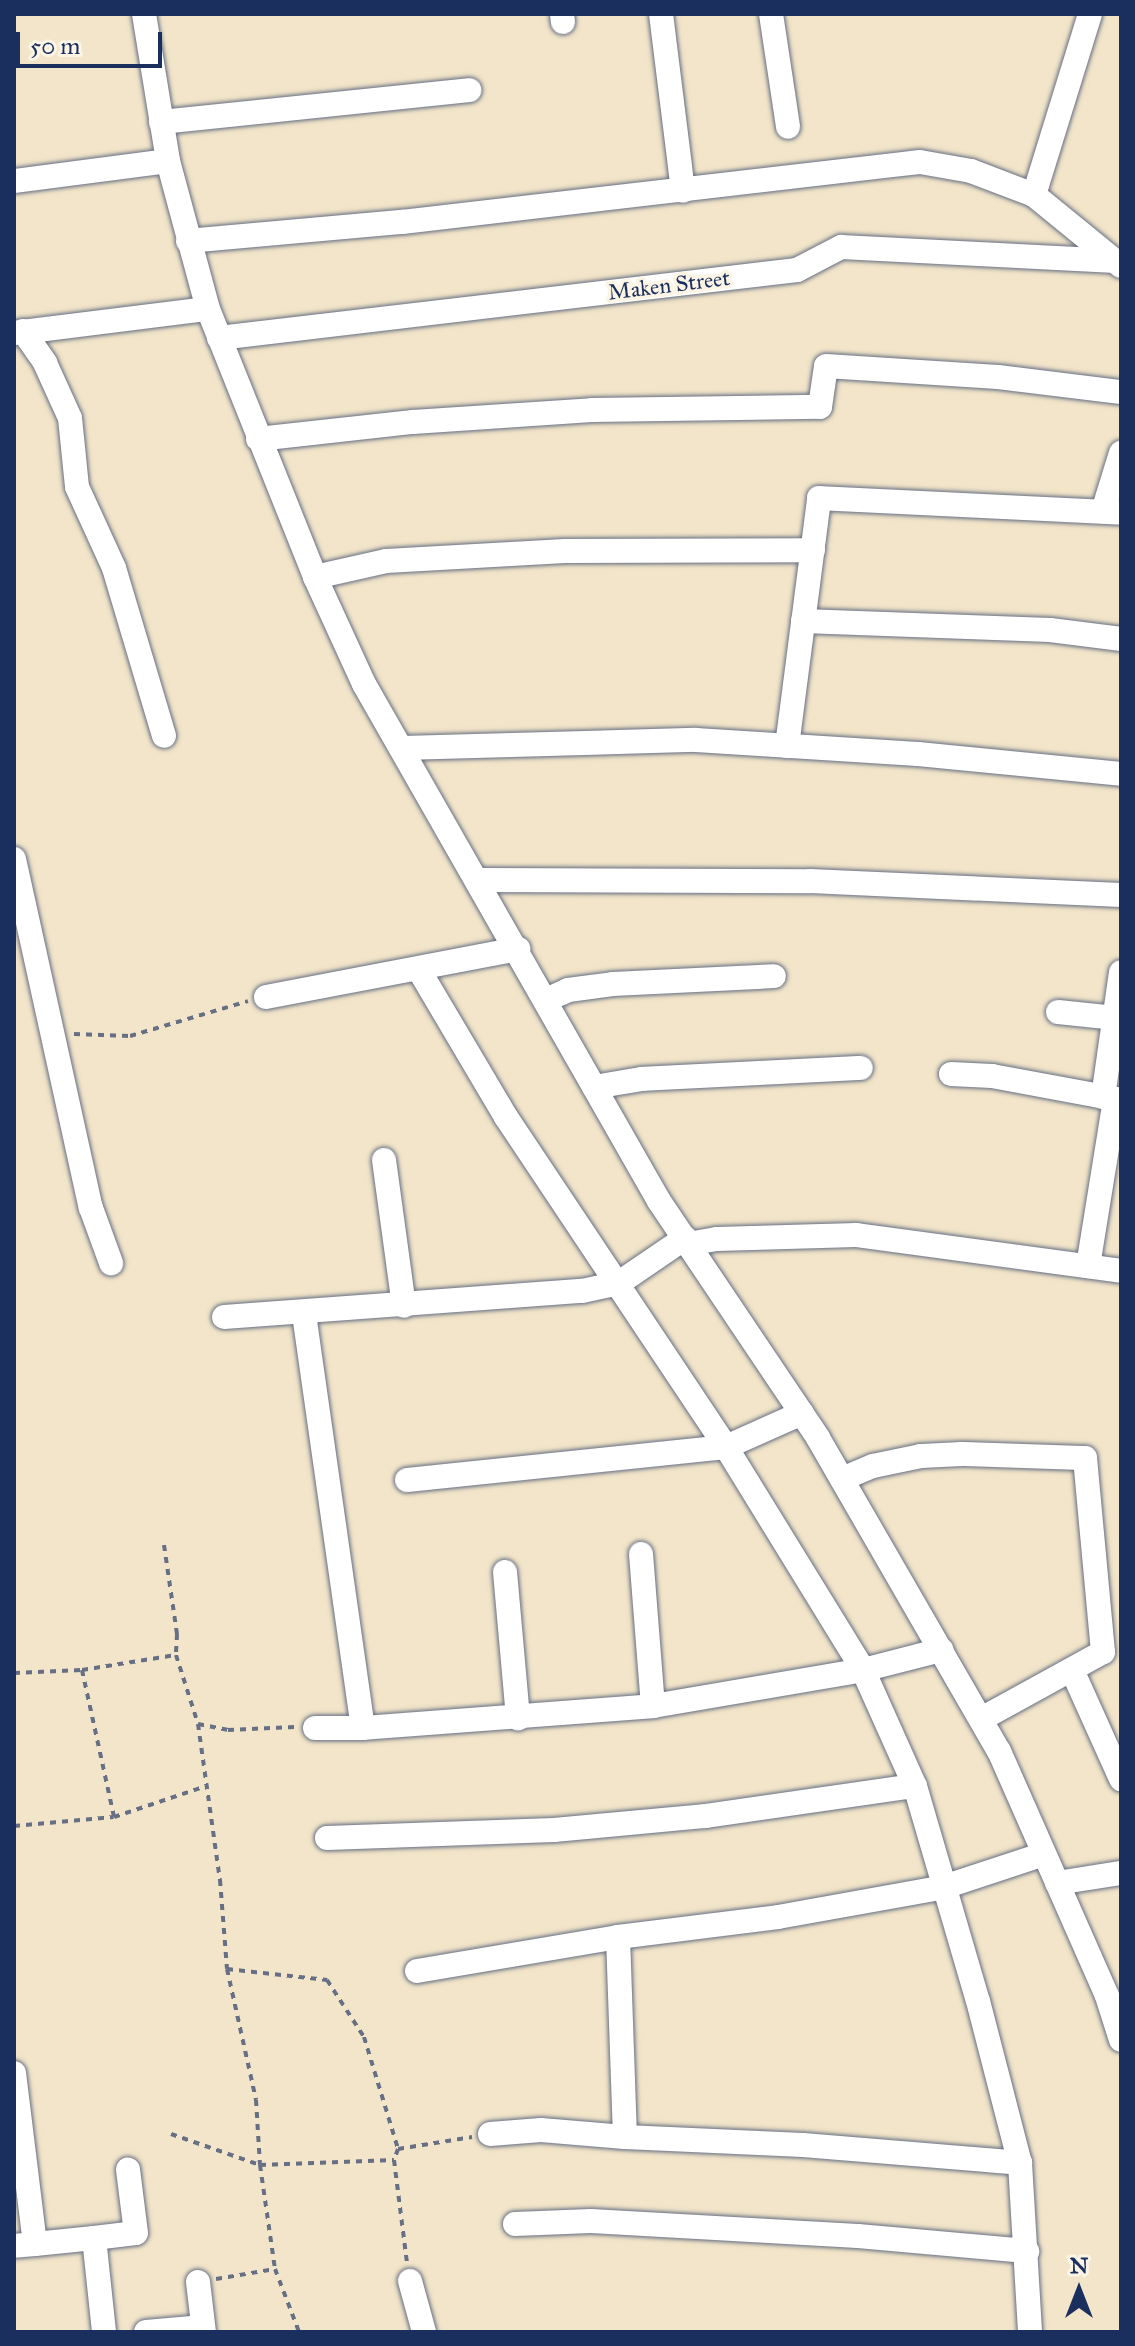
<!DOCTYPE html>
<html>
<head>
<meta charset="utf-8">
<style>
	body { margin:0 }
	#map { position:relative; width:1135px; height:2346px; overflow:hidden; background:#f2e5c9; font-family:"IM FELL Great Primer",serif }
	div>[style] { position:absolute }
	.path>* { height:4px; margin-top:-2px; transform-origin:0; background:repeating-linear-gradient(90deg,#666f83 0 6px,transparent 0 12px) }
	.roads { filter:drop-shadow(0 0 2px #666f83) drop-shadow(0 0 2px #666f83) }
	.minor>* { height:24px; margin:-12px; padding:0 12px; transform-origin:12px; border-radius:12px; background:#fff }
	span { translate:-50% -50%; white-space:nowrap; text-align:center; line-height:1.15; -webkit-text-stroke:7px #fcf5e5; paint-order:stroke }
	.street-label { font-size:22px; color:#1b2f5e }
	.frame { position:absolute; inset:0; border:16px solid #1b2f5e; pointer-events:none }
	.north { position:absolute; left:1039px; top:2250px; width:80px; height:80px; -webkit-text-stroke:6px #fcf5e5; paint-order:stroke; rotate:0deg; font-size:22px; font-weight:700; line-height:32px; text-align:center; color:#1b2f5e }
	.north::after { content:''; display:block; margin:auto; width:28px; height:36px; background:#1b2f5e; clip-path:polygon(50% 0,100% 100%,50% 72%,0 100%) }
	.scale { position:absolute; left:16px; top:32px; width:146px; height:36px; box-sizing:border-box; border:4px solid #1b2f5e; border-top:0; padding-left:10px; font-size:24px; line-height:28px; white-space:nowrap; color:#1b2f5e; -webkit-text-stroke:6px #fcf5e5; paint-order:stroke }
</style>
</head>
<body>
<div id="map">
	<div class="path">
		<i style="left:74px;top:1034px;width:56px;rotate:2deg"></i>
		<i style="left:130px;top:1036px;width:123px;rotate:-16.5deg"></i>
		<i style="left:164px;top:1545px;width:90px;rotate:81.7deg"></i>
		<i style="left:177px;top:1634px;width:21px;rotate:93deg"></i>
		<i style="left:82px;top:1670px;width:150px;rotate:77.7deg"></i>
		<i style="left:14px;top:1673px;width:68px;rotate:-2.5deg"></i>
		<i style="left:82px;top:1670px;width:95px;rotate:-9.1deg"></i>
		<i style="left:176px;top:1655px;width:72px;rotate:72.3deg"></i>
		<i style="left:198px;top:1724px;width:31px;rotate:11deg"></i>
		<i style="left:228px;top:1730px;width:67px;rotate:-2.6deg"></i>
		<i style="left:198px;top:1724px;width:158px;rotate:82deg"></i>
		<i style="left:220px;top:1880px;width:89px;rotate:85.5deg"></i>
		<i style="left:227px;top:1969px;width:134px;rotate:77.5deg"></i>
		<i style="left:256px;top:2100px;width:65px;rotate:86.5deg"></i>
		<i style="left:260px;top:2165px;width:105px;rotate:81.8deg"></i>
		<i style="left:275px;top:2269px;width:67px;rotate:69.1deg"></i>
		<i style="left:14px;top:1826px;width:100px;rotate:-5.1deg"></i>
		<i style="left:114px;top:1817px;width:97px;rotate:-18.6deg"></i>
		<i style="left:227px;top:1969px;width:101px;rotate:6.3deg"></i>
		<i style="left:327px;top:1980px;width:68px;rotate:57deg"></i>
		<i style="left:364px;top:2037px;width:117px;rotate:73.1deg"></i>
		<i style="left:398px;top:2149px;width:12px;rotate:110deg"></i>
		<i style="left:394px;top:2160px;width:104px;rotate:82.8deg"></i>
		<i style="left:171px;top:2134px;width:94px;rotate:19.2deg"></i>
		<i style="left:260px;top:2165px;width:134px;rotate:-2.1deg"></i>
		<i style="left:398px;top:2149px;width:75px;rotate:-9.2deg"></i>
		<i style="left:216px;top:2279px;width:60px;rotate:-9.6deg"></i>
	</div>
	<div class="roads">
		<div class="minor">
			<i style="left:144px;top:14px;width:149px;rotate:80.7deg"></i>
			<i style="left:168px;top:161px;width:153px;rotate:74.9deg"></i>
			<i style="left:208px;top:309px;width:289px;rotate:68.2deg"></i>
			<i style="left:315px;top:577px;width:118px;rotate:65.4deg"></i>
			<i style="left:364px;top:684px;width:595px;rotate:60.29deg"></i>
			<i style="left:659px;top:1201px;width:285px;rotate:56.1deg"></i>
			<i style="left:818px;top:1438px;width:362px;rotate:60deg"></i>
			<i style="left:999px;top:1751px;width:268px;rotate:66.2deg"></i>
			<i style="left:1107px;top:1996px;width:46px;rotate:72.3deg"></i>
			<i style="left:562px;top:14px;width:8px;rotate:83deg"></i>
			<i style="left:661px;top:14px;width:178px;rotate:82.9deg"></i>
			<i style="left:771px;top:14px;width:114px;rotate:81.4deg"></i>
			<i style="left:161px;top:122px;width:310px;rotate:-5.9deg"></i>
			<i style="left:14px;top:181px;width:155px;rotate:-7.4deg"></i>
			<i style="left:1034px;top:195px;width:189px;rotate:-72.8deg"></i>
			<i style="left:188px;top:241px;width:215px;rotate:-5.1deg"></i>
			<i style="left:402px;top:222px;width:521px;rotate:-6.61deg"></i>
			<i style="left:920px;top:162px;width:52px;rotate:10deg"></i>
			<i style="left:971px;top:171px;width:67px;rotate:20.9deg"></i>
			<i style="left:1034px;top:195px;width:112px;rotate:39.2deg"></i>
			<i style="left:23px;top:331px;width:39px;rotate:55deg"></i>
			<i style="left:45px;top:363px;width:60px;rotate:65.6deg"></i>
			<i style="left:70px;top:418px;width:69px;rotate:84.2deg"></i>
			<i style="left:77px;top:487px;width:89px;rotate:65.4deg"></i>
			<i style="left:114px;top:568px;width:175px;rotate:73.4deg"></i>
			<i style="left:14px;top:333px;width:195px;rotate:-7.1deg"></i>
			<i style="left:219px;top:338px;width:582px;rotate:-6.71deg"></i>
			<i style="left:797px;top:270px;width:50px;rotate:-27.6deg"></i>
			<i style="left:841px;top:247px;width:275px;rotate:2.9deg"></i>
			<i style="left:258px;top:439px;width:156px;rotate:-6.3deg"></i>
			<i style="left:413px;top:422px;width:179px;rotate:-3.8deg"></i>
			<i style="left:592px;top:410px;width:228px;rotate:-0.8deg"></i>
			<i style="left:820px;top:407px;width:41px;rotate:-81.7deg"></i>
			<i style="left:826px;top:366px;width:172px;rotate:3.7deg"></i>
			<i style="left:998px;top:377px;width:124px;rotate:7deg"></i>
			<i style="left:1103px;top:511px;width:61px;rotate:-72.8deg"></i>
			<i style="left:315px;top:577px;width:73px;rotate:-12.7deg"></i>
			<i style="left:386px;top:561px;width:179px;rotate:-3.2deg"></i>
			<i style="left:565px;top:551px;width:248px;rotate:-0.2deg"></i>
			<i style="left:803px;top:621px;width:247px;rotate:2.1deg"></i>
			<i style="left:1050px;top:630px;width:72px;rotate:7.2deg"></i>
			<i style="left:787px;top:746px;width:250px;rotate:-82.6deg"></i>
			<i style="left:819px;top:498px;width:302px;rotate:2.8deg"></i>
			<i style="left:402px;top:748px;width:294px;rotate:-1.6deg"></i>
			<i style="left:696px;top:740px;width:222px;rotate:3.6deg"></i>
			<i style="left:918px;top:754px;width:204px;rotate:5.6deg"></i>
			<i style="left:14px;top:859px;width:357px;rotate:77.6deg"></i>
			<i style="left:91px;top:1208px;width:59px;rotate:70deg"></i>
			<i style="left:479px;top:880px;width:331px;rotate:0.2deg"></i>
			<i style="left:810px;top:881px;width:311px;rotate:2.6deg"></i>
			<i style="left:419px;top:970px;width:171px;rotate:59.4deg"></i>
			<i style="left:506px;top:1117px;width:397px;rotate:56.3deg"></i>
			<i style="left:726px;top:1447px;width:262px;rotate:58.4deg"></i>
			<i style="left:863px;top:1670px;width:127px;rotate:65.9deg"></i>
			<i style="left:915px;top:1786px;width:224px;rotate:73.7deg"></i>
			<i style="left:978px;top:2001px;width:167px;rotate:75.5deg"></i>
			<i style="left:1020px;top:2163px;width:169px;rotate:86.6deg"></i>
			<i style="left:266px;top:997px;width:257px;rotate:-10.8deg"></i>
			<i style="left:546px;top:1000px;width:24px;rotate:-24deg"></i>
			<i style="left:568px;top:990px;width:45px;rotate:-7.6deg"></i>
			<i style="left:613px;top:984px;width:161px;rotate:-2.8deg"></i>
			<i style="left:1058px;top:1012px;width:58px;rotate:5.9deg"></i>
			<i style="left:951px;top:1074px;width:41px;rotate:2.8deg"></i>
			<i style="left:992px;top:1076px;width:131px;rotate:10.5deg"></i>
			<i style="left:594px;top:1087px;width:49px;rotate:-9.5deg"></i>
			<i style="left:642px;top:1079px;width:219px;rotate:-2.9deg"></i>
			<i style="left:1103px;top:1097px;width:126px;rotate:-81.8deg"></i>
			<i style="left:384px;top:1160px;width:147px;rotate:82.2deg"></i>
			<i style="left:688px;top:1244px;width:29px;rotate:-10deg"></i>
			<i style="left:717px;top:1239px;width:139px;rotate:-1.6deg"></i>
			<i style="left:856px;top:1235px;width:267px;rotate:7.7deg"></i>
			<i style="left:1088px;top:1266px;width:169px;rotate:-80.8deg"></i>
			<i style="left:304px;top:1314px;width:418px;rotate:81.9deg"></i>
			<i style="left:224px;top:1317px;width:359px;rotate:-4.2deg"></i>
			<i style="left:582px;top:1291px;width:38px;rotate:-12deg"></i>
			<i style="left:619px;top:1283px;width:80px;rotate:-34.3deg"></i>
			<i style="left:842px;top:1479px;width:34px;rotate:-23deg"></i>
			<i style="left:873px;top:1466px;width:49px;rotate:-11.8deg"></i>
			<i style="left:921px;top:1456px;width:41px;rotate:-2.8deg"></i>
			<i style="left:962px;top:1454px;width:123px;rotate:1.9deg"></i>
			<i style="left:1085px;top:1458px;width:195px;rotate:84.7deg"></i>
			<i style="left:1103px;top:1652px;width:139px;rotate:151.2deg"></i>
			<i style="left:407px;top:1480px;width:321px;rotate:-5.9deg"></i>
			<i style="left:726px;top:1447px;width:83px;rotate:-24.1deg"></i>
			<i style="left:641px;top:1554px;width:152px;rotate:85.5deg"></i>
			<i style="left:505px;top:1572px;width:147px;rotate:84.9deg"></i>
			<i style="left:1072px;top:1670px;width:120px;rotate:65.8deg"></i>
			<i style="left:315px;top:1728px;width:48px"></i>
			<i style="left:363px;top:1728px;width:291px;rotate:-4.3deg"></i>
			<i style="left:653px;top:1706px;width:213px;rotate:-9.7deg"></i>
			<i style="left:863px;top:1670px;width:81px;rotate:-14.4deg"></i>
			<i style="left:327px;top:1838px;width:227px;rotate:-2deg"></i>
			<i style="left:554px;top:1830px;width:153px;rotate:-5.3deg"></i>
			<i style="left:706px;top:1816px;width:211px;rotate:-8.2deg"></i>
			<i style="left:1057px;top:1883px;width:65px;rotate:-8.9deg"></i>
			<i style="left:618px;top:1937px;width:200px;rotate:88deg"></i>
			<i style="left:625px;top:2137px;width:178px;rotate:2.6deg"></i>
			<i style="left:803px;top:2145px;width:218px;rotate:4.7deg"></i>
			<i style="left:417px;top:1971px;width:204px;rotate:-9.6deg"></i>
			<i style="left:618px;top:1937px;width:161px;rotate:-7.1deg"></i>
			<i style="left:778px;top:1917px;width:169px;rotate:-10.2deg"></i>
			<i style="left:944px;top:1887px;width:105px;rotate:-18.3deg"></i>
			<i style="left:14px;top:2073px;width:172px;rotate:83deg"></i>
			<i style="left:35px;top:2244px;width:21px;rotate:175deg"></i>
			<i style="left:490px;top:2134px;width:51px;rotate:-4.5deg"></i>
			<i style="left:541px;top:2130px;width:84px;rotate:4.8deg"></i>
			<i style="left:515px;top:2224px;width:76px;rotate:-2.3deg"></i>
			<i style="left:591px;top:2221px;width:267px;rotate:3.2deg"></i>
			<i style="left:858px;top:2236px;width:170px;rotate:5.1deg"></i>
			<i style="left:94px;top:2238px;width:42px;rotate:-6.8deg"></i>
			<i style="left:136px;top:2233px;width:64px;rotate:-97.2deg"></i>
			<i style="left:35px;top:2244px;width:59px;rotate:-5.8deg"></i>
			<i style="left:94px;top:2238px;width:95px;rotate:83.9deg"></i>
			<i style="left:410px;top:2281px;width:53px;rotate:74.6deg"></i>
			<i style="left:198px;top:2282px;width:50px;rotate:83.2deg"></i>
			<i style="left:146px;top:2332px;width:46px;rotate:-5deg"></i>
		</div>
	</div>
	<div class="street-label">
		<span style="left:669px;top:285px;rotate:-7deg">Maken Street</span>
	</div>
	<div class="frame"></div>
	<div class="north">N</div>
	<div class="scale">50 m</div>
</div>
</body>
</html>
